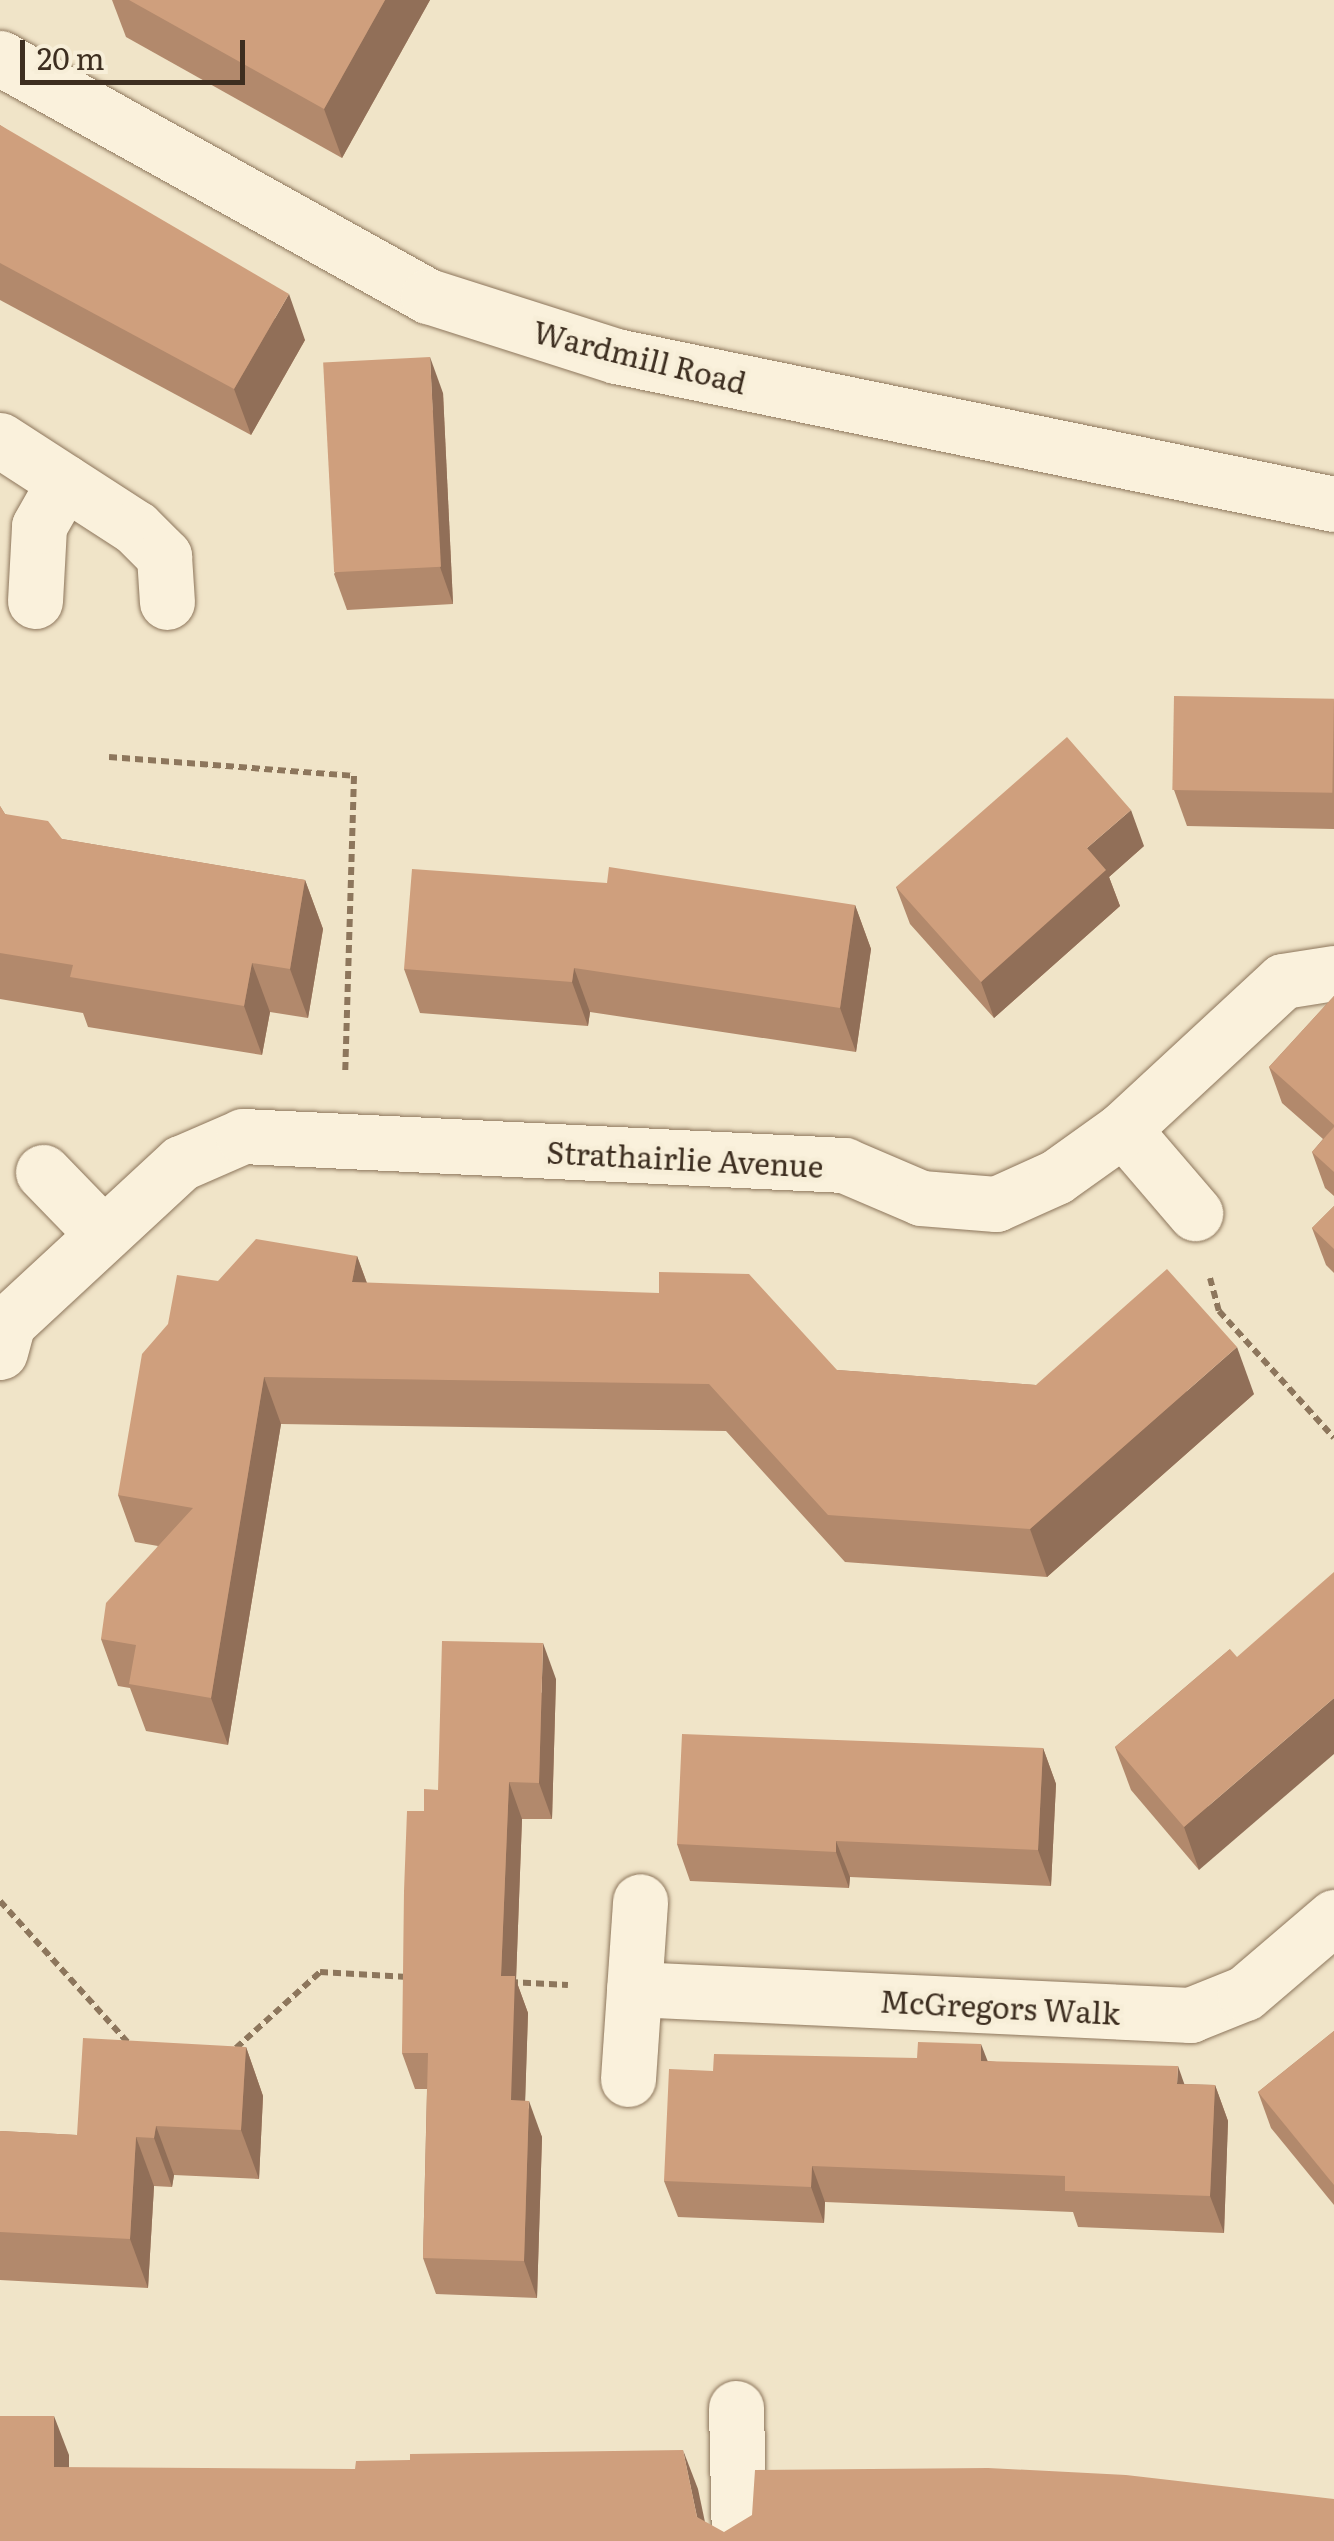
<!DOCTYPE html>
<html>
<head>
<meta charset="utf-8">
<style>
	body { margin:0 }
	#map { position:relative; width:1334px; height:2541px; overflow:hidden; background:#f0e4c8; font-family:Literata,serif }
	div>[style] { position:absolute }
	.path>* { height:6px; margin-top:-3px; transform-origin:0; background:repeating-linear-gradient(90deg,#8d765c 0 8px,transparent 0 13px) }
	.roads { filter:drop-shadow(0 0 2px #8d765c) drop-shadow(0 0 2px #8d765c) }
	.minor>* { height:55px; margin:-27.5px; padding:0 27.5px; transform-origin:27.5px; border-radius:27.5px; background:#faf1dc }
	.wall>* { inset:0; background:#b2896c }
	.shaded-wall>* { inset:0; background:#916f58 }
	.building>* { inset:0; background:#cf9f7d; transform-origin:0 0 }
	span { translate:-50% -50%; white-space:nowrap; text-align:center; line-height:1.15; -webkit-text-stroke:9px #f7eed8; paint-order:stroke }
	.street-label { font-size:30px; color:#3d2e20 }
	.scale { position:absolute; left:20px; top:40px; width:225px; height:45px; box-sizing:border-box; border:5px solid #3d2e20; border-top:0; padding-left:12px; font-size:30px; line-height:35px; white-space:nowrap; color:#3d2e20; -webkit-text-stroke:8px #f7eed8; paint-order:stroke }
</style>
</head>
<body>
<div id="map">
	<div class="path">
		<i style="left:109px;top:757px;width:246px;rotate:4.4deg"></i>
		<i style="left:354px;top:776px;width:299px;rotate:91.7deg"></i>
		<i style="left:1210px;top:1278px;width:34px;rotate:75deg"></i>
		<i style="left:1219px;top:1311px;width:171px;rotate:47.8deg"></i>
		<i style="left:0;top:1901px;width:193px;rotate:47.9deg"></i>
		<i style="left:510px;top:1982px;width:58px;rotate:3deg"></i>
		<i style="left:236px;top:2048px;width:113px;rotate:-42.1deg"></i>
		<i style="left:320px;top:1972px;width:88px;rotate:3.3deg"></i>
	</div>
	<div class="roads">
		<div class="minor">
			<i style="left:0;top:58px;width:490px;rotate:29.1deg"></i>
			<i style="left:428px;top:296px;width:197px;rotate:17.7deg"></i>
			<i style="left:616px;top:356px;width:733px;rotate:11.65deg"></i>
			<i style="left:0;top:440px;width:162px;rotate:32.9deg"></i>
			<i style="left:136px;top:528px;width:40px;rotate:45deg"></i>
			<i style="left:164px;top:556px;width:46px;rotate:86.3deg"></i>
			<i style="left:35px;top:601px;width:75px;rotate:-86.9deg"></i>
			<i style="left:39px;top:526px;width:51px;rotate:-60.4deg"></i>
			<i style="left:1123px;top:1129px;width:111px;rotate:49.4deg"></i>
			<i style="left:43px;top:1172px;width:86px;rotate:45.9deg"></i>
			<i style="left:0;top:1352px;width:30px;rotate:-75deg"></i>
			<i style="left:8px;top:1323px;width:236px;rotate:-42.8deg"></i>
			<i style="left:181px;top:1163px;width:68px;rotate:-23.5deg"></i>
			<i style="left:243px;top:1136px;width:602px;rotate:2.76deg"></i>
			<i style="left:844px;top:1165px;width:84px;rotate:23.2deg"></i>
			<i style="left:921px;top:1198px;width:75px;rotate:4.6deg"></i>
			<i style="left:996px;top:1204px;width:66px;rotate:-24.2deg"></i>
			<i style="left:1056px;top:1177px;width:82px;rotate:-35.6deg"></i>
			<i style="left:1123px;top:1129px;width:218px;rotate:-42.8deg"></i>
			<i style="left:1283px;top:981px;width:52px;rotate:-8.9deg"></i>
			<i style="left:634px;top:1989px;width:557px;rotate:2.68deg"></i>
			<i style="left:1190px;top:2015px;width:59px;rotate:-21.8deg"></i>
			<i style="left:1245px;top:1993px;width:117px;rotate:-40.5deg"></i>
			<i style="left:628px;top:2079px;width:178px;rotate:-86.1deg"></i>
			<i style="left:736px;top:2408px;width:133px;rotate:88.7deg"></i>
		</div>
	</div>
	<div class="wall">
		<i style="clip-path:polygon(112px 0,430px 0,342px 158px,126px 37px)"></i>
		<i style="clip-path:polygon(0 125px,305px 340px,251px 435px,0 300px)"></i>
		<i style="clip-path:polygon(443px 393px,453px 604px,347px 610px,334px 574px)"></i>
		<i style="clip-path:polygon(1334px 700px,1334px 829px,1187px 826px,1174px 790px)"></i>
		<i style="clip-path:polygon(0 806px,5px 814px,62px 839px,305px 880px,323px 929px,308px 1018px,270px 1012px,262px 1055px,88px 1027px,83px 1013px,0 999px)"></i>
		<i style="clip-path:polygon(1144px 846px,1109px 877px,1120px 906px,994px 1018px,910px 924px,896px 887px)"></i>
		<i style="clip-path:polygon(855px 905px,871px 949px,856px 1052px,590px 1012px,588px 1026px,420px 1013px,404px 969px)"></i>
		<i style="clip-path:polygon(1334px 996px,1334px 1196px,1325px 1188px,1312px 1152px,1323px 1139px,1282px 1103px,1269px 1067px)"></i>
		<i style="clip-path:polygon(1334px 1206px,1334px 1273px,1326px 1265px,1312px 1228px)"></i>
		<i style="clip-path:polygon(357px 1256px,367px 1283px,837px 1370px,1036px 1385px,1254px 1394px,1047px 1577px,845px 1562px,726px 1431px,281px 1424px,228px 1745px,146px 1731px,130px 1688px,118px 1686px,101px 1639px,158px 1546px,135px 1542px,118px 1495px,218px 1281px)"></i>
		<i style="clip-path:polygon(1230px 1649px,1199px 1870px,1131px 1790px,1115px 1747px)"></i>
		<i style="clip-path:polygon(556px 1679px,552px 1819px,522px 1819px,516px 1980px,528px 2013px,525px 2101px,542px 2137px,537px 2298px,436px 2294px,423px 2258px,427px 2089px,415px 2089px,402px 2053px,424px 1811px,438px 1790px)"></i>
		<i style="clip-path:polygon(1043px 1748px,1056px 1784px,1051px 1886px,850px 1877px,849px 1888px,690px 1881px,677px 1844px)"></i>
		<i style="clip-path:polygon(1334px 2031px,1334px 2205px,1271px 2128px,1258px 2092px)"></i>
		<i style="clip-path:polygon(246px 2047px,263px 2096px,259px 2179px,174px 2175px,172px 2187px,154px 2186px,148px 2288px,0 2280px,0 2131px,77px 2135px)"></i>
		<i style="clip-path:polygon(988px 2061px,1184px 2084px,1215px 2085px,1228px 2121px,1224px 2233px,1078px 2227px,1073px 2212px,825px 2202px,824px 2223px,678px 2217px,664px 2181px,713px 2071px)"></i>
	</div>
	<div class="shaded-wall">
		<i style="clip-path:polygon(385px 0,430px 0,342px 158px,324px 109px)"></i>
		<i style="clip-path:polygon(289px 294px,305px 340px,251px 435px,234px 389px)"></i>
		<i style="clip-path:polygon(430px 357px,443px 393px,453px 604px,440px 567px)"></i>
		<i style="clip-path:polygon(1131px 810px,1144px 846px,1109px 877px,1120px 906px,994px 1018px,981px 982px,1087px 848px)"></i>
		<i style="clip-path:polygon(305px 880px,323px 929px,308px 1018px,290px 969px)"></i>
		<i style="clip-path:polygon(855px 905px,871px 949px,856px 1052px,840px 1008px)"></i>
		<i style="clip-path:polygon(252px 963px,270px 1012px,262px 1055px,244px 1006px)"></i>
		<i style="clip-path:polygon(574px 968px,590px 1012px,588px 1026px,572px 982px)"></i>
		<i style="clip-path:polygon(357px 1256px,374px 1303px,352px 1282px)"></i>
		<i style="clip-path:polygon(1237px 1347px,1254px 1394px,1047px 1577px,1030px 1529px)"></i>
		<i style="clip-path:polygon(264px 1377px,281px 1424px,228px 1745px,211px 1698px)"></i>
		<i style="clip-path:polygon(543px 1643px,556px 1679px,552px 1819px,539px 1783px)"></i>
		<i style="clip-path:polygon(1334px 1698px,1334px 1754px,1199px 1870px,1184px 1827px)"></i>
		<i style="clip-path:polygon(1043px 1748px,1056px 1784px,1051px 1886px,1038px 1850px)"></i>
		<i style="clip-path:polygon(509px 1782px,522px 1819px,516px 1980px,528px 2013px,524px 2136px,511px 2100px,501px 1976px)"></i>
		<i style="clip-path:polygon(836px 1841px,850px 1877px,849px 1888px,836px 1852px)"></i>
		<i style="clip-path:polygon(981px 2044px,995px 2080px,981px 2061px)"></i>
		<i style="clip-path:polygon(246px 2047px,263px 2096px,259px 2179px,241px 2130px)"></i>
		<i style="clip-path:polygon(1178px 2066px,1191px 2103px,1177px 2084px)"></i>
		<i style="clip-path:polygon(1215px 2085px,1228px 2121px,1224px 2233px,1210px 2196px)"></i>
		<i style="clip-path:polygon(529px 2101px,542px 2137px,537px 2298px,524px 2261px)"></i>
		<i style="clip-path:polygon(156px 2126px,174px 2175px,172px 2187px,154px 2138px)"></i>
		<i style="clip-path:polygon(136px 2137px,154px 2186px,148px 2288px,130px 2239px)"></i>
		<i style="clip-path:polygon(812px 2166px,825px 2202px,824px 2223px,811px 2187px)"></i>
		<i style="clip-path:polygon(54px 2416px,69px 2455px,69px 2506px,54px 2467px)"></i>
		<i style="clip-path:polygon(683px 2450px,698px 2489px,709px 2541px,697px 2517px)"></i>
	</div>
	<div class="building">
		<i style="clip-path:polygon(129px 0,385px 0,324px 109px)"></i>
		<i style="clip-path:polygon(0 125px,289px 294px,234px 389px,0 263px)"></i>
		<i style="left:430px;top:357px;width:210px;height:107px;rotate:87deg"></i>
		<i style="left:1174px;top:696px;width:160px;height:94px;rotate:1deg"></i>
		<i style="clip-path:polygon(1067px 737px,1131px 810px,1087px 848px,1106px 870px,981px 982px,896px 887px)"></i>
		<i style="clip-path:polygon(0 806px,5px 814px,48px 821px,62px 839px,305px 880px,290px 969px,252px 963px,244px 1006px,70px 977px,73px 965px,0 953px)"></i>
		<i style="clip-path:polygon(609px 867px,855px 905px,840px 1008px,574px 968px,572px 982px,404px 969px,412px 869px,607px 883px)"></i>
		<i style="clip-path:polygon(1334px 996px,1334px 1125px,1269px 1067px)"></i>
		<i style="clip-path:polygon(1334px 1127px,1334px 1172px,1312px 1152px)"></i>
		<i style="clip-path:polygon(1334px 1206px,1334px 1249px,1312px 1228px)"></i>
		<i style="clip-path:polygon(256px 1239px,357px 1256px,352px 1282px,659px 1293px,659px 1272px,749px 1274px,837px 1370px,1036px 1385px,1167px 1269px,1237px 1347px,1030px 1529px,828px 1515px,709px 1384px,264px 1377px,211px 1698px,129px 1684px,136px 1645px,101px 1639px,106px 1603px,193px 1508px,118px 1495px,142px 1354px,168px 1324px,177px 1275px,218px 1281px)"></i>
		<i style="clip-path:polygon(1334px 1572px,1334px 1698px,1184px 1827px,1115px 1747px,1230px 1649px,1237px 1657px)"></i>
		<i style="clip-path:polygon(442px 1641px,543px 1643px,539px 1783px,509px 1782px,501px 1976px,515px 1976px,511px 2100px,529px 2101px,524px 2261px,423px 2258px,428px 2053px,402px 2053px,404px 1891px,407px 1811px,424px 1811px,424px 1789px,438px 1790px)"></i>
		<i style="clip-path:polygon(682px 1734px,1043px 1748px,1038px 1850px,836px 1841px,836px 1852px,677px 1844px)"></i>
		<i style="clip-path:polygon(1334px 2031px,1334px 2185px,1258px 2092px)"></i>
		<i style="clip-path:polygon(83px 2038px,246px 2047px,241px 2130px,156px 2126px,154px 2138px,136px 2137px,130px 2239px,0 2232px,0 2131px,77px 2135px)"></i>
		<i style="clip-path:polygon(918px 2042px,981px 2044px,981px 2061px,1178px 2066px,1177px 2084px,1215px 2085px,1210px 2196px,1065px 2191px,1065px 2176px,812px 2166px,811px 2187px,664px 2181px,669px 2069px,713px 2071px,714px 2054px,917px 2058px)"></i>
		<i style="clip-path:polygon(0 2416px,54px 2416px,54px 2467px,355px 2469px,356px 2461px,410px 2460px,410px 2454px,683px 2450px,697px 2517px,724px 2532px,752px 2515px,755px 2470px,988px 2468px,1126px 2475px,1334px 2499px,1334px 2541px,0 2541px)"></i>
	</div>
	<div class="street-label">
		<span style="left:640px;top:356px;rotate:14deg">Wardmill Road</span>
		<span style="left:685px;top:1158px;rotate:3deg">Strathairlie Avenue</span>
		<span style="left:1000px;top:2006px;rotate:3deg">McGregors Walk</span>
	</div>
	<div class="scale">20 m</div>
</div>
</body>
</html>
